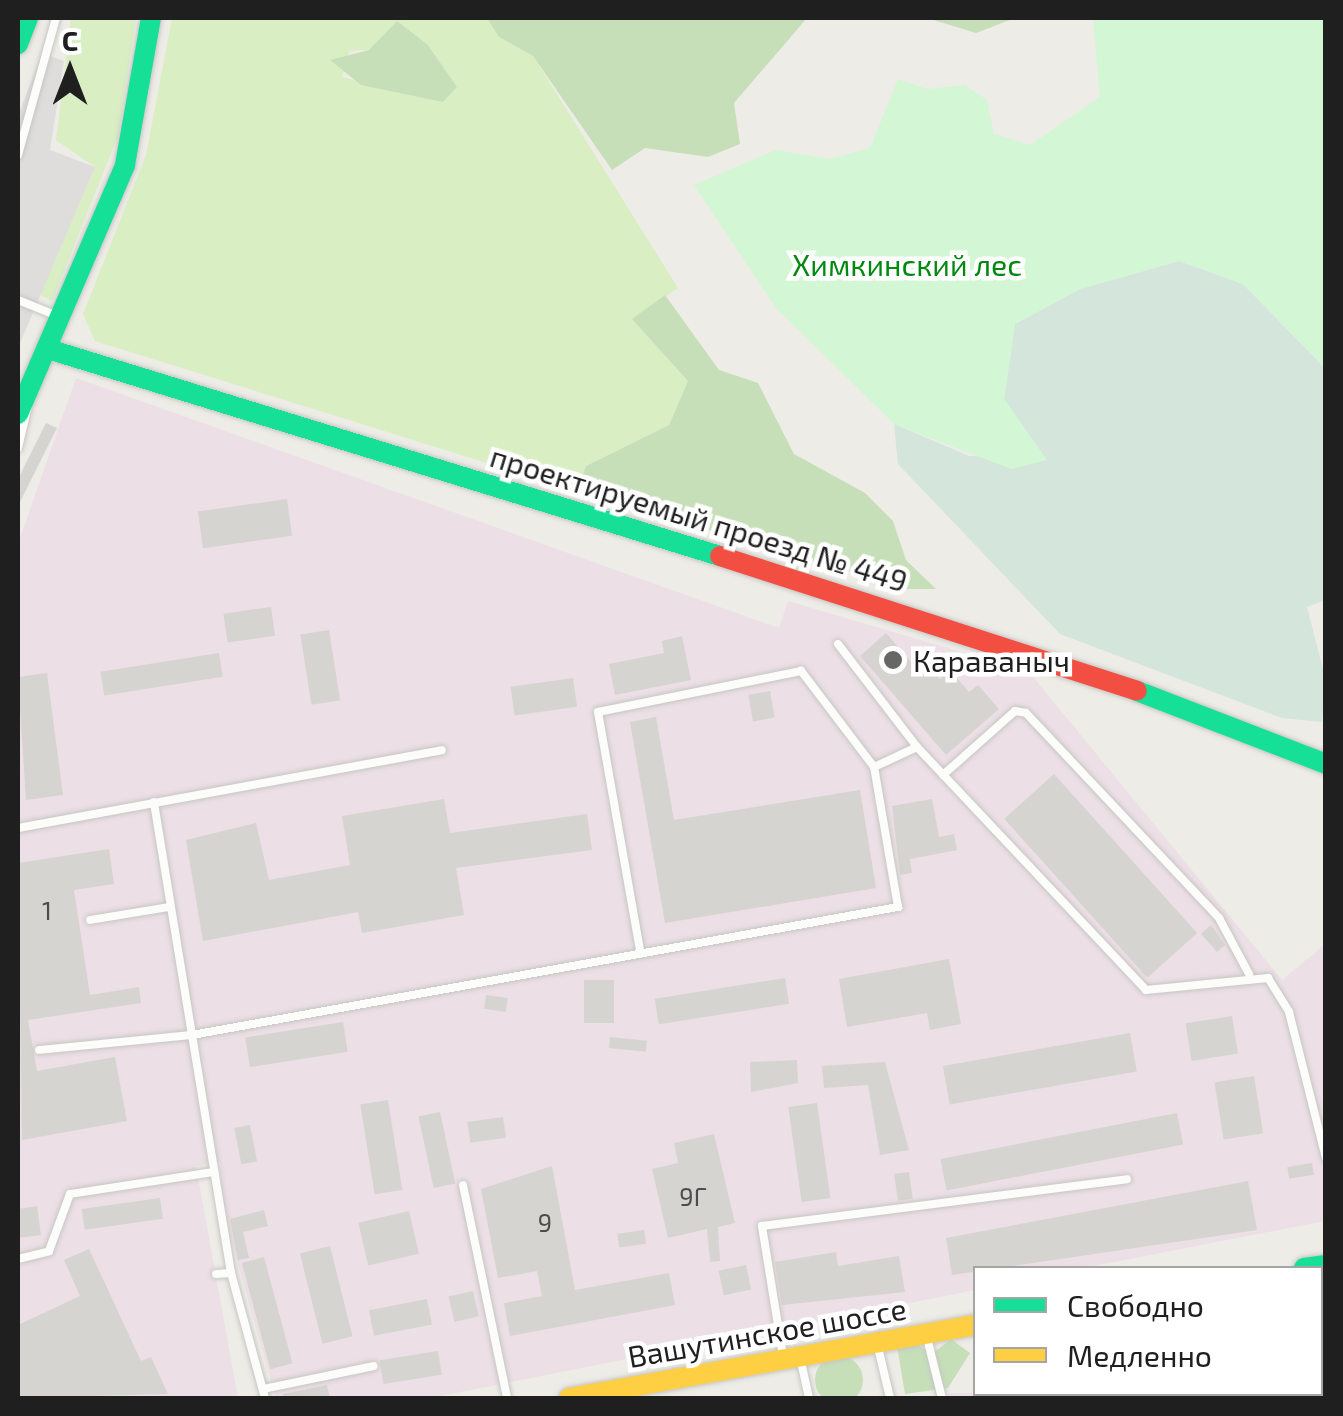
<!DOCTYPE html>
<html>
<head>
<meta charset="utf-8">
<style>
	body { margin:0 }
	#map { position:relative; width:1343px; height:1416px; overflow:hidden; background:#eeece7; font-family:"Exo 2",sans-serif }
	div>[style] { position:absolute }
	.industrial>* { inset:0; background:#ecdfe6 }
	.grass>* { inset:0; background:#d9eec3 }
	.forest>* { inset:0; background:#c6dfb9 }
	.round { border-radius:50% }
	.wetland>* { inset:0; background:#d4e5db }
	.park>* { inset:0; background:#d3f6d4 }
	.parking>* { inset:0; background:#dedddb }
	.building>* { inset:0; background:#d6d4d0; transform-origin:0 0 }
	.roads { filter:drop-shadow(0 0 2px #c6c6c3) drop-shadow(0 0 2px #c6c6c3) }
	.lane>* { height:8px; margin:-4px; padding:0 4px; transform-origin:4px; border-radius:4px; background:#fcfcfb }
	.fast>* { height:20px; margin:-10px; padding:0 10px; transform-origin:10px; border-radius:10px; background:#16e098 }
	.slow>* { height:20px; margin:-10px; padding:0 10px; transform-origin:10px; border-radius:10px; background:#ffcf43 }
	.jam>* { height:20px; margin:-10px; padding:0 10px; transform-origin:10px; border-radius:10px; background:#f24e42 }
	.dots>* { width:28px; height:28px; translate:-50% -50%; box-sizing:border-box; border:5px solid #fff; border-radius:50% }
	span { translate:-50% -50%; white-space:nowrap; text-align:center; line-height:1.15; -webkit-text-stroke:9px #fff; paint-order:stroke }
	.number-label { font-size:25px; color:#4d4c4b }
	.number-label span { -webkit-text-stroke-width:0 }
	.park-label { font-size:30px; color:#00890f }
	.street-label { font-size:30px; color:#1f1f1f }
	.poi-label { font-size:30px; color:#1f1f1f }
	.left { translate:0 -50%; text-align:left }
	.frame { position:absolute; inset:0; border:20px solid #1f1f1f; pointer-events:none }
	.legend { position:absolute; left:973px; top:1266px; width:350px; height:130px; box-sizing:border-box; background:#fff; border:2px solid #a5a5a5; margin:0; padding:12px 18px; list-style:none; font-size:30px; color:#1f1f1f }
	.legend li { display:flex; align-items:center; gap:20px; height:50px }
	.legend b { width:50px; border:2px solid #a5a5a5 }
	.north { position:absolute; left:20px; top:20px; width:100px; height:100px; -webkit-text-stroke:8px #fff; paint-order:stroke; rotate:0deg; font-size:28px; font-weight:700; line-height:40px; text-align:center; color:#1f1f1f }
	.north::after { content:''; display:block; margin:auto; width:35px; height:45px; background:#1f1f1f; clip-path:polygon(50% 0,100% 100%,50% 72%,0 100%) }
</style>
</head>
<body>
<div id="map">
	<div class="industrial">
		<i style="clip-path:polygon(76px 378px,779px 628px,788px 601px,1029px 672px,1282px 980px,1325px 944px,1325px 1221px,1083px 1268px,976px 1268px,975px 1290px,430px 1398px,276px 1398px,224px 1215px,220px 1162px,196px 1166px,238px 1398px,18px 1398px,18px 544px)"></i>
		<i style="clip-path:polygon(1325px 1319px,1325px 1398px,949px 1398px,948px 1393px,1320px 1394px)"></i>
	</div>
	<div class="grass">
		<i style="clip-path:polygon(71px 18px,136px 18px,118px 136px,52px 301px,40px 295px,95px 167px,56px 140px)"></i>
		<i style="clip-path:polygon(evenodd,172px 18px,487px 18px,499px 37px,533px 56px,678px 288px,633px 319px,688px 381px,669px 425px,586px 466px,577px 491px,95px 341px,83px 314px,146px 155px,172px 18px,428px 45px,457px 87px,443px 102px,342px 77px,349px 51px,428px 45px)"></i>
	</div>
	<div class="forest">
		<i style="clip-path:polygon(487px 18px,807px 18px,734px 103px,740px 144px,708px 157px,645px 148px,612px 170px,533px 56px,499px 37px)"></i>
		<i style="clip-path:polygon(927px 18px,1015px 18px,976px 33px)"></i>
		<i style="clip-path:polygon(397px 21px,428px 45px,457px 87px,443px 102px,361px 85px,330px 60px,369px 50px)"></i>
		<i style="clip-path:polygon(665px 295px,719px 370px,758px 383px,794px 454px,865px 493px,893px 521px,906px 560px,936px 589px,908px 589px,577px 491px,586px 466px,669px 425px,688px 381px,632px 319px)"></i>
		<i style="clip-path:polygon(951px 1339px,970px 1353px,948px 1388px,905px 1394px,897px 1346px,912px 1341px,932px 1354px)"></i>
		<i class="round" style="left:815px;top:1356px;width:48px;height:48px"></i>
	</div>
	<div class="wetland">
		<i style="clip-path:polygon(1179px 261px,1243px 284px,1325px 368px,1325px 600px,1307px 607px,1325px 677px,1322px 722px,1282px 718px,1060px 634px,898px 464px,894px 424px,969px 456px,1046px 459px,1004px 399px,1015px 324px,1080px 289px)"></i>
	</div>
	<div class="park">
		<i style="clip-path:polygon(1093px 18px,1325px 18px,1325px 368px,1243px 284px,1179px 261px,1080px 289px,1015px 324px,1004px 399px,1047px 460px,1011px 469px,894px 424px,776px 308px,694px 185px,776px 150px,830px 159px,870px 148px,898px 79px,927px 89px,965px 85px,987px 100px,994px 134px,1030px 145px,1100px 97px)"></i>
	</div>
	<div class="parking">
		<i style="clip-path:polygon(42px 53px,64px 61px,50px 150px,95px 167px,18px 348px,18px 116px)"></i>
	</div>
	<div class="building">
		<i style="clip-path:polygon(46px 423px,57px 428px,18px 506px,18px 479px)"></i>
		<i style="left:287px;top:499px;width:37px;height:90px;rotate:82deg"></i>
		<i style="left:271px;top:607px;width:29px;height:48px;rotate:82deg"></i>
		<i style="left:329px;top:630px;width:71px;height:29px;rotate:81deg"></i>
		<i style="clip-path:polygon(886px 633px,912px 663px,920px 656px,940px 679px,950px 670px,969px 692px,978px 685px,999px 709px,946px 755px,860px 656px)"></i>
		<i style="clip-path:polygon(682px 636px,691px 680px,615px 695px,609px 664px,664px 653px,662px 641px)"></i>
		<i style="left:219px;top:653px;width:24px;height:120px;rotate:81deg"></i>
		<i style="clip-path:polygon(47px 673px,63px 795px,26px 800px,18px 677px)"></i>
		<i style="left:573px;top:678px;width:29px;height:63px;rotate:82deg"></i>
		<i style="left:770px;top:691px;width:27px;height:22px;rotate:80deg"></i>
		<i style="clip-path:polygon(656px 717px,674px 820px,860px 790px,876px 888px,665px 923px,630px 722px)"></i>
		<i style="left:1054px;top:774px;width:214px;height:67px;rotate:48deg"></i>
		<i style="clip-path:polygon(444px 799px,450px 833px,587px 814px,592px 850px,456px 868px,464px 915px,362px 933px,358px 912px,203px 941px,186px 840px,256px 823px,269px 880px,350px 865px,342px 816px)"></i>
		<i style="clip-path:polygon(932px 799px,939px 837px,954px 834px,957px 850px,910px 859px,912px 873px,900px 875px,892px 806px)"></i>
		<i style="clip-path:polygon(109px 849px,114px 884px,74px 890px,90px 995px,139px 987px,141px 1003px,28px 1020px,37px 1071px,115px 1057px,127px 1121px,22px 1140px,18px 863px)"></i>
		<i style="clip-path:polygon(1211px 925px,1225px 945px,1217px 952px,1201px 934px)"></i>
		<i style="clip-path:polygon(949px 959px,961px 1024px,930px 1030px,927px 1013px,847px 1027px,839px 979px)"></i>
		<i style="left:785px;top:978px;width:26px;height:132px;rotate:81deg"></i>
		<i style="left:584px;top:980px;width:30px;height:43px"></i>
		<i style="left:486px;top:995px;width:22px;height:14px;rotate:8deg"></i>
		<i style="left:1232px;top:1016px;width:38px;height:47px;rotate:81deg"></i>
		<i style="left:343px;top:1022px;width:30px;height:99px;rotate:81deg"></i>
		<i style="left:1130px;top:1033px;width:39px;height:190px;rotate:80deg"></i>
		<i style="left:610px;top:1037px;width:37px;height:11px;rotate:6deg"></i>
		<i style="clip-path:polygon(797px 1060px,798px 1083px,751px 1092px,750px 1062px)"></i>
		<i style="clip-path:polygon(885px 1062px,909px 1150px,880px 1155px,868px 1085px,824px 1088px,822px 1066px)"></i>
		<i style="left:1254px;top:1076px;width:58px;height:40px;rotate:81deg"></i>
		<i style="left:388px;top:1100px;width:91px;height:28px;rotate:81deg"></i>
		<i style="left:817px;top:1103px;width:96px;height:29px;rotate:82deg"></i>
		<i style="left:440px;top:1112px;width:73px;height:22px;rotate:78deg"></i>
		<i style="left:1177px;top:1113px;width:32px;height:241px;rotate:79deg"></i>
		<i style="left:503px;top:1117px;width:21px;height:36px;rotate:82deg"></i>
		<i style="left:250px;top:1125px;width:37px;height:16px;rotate:79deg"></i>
		<i style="clip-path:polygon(714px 1134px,735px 1223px,718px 1227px,720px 1261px,710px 1262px,707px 1229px,668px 1238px,652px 1169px,678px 1163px,674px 1143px)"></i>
		<i style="left:1312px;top:1163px;width:12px;height:25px;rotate:81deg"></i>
		<i style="clip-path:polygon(552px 1166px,575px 1290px,669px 1273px,675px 1305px,510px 1336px,504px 1303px,542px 1296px,537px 1271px,498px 1278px,481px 1189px)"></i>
		<i style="left:909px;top:1172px;width:27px;height:15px;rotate:82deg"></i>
		<i style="clip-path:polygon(1248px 1181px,1257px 1230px,952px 1275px,946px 1238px)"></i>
		<i style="left:160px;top:1198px;width:21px;height:79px;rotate:82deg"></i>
		<i style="clip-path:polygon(37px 1206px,41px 1235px,18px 1238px,18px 1209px)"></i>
		<i style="clip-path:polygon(264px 1210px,268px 1226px,243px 1232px,249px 1258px,238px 1260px,230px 1219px)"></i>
		<i style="left:409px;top:1211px;width:44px;height:52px;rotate:77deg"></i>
		<i style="left:644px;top:1230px;width:14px;height:27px;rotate:82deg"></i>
		<i style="left:330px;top:1246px;width:93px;height:31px;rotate:76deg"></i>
		<i style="clip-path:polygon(89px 1249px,141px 1361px,151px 1357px,168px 1394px,18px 1398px,18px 1325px,80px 1296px,64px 1260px)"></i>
		<i style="clip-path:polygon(836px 1252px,838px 1266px,899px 1256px,905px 1292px,782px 1305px,775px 1262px)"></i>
		<i style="left:264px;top:1257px;width:110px;height:23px;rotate:75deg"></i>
		<i style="left:746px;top:1265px;width:25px;height:28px;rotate:78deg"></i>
		<i style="left:473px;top:1291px;width:26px;height:25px;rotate:77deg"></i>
		<i style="left:427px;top:1299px;width:26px;height:59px;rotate:79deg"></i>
		<i style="left:438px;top:1351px;width:24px;height:59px;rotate:81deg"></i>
		<i style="clip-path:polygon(327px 1385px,330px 1398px,284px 1398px,283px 1394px)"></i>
	</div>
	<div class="roads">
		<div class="lane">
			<i style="left:18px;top:155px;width:142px;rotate:-74.5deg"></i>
			<i style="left:18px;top:300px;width:45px;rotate:22deg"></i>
			<i style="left:18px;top:448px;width:48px;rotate:-76.8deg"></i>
			<i style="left:838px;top:644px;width:130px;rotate:52.5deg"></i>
			<i style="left:917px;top:747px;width:47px;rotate:155.1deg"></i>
			<i style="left:917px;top:747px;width:334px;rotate:46.7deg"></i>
			<i style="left:1146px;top:990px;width:123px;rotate:-5.6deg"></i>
			<i style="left:1268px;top:978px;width:40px;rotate:58deg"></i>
			<i style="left:1289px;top:1012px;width:151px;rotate:75.8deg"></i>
			<i style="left:943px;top:775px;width:96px;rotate:-41.6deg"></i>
			<i style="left:1015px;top:711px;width:11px;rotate:10deg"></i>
			<i style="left:1026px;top:713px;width:282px;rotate:46.7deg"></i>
			<i style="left:1219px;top:918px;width:64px;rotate:61.8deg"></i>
			<i style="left:18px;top:828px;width:431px;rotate:-10.4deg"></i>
			<i style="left:90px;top:920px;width:80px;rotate:-9.3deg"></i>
			<i style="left:39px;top:1050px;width:154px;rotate:-5.6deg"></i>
			<i style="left:192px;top:1035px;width:236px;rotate:-99.3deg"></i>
			<i style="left:463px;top:1185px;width:217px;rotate:78.3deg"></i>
			<i style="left:18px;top:1259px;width:32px;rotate:-14deg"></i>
			<i style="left:49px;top:1251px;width:61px;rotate:-69.8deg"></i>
			<i style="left:70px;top:1194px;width:146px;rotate:-8.7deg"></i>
			<i style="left:216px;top:1274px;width:15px;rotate:-4deg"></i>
			<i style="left:927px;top:1338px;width:62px;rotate:76deg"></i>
			<i style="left:877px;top:1343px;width:57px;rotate:76.7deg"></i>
			<i style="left:783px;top:1356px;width:132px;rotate:-99.2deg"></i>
			<i style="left:762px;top:1226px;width:368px;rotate:-7.3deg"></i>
			<i style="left:800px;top:1357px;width:42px;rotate:77.6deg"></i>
			<i style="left:263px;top:1389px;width:113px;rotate:-11.7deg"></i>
			<i style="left:265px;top:1398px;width:130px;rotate:-105.2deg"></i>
			<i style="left:231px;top:1273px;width:241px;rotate:-99.3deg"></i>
			<i style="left:192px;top:1035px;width:718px;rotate:-10.28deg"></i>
			<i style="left:898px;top:907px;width:142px;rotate:-99.7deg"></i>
			<i style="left:874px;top:767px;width:121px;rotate:-127.2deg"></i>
			<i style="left:801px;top:671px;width:207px;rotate:168.6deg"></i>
			<i style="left:598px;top:712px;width:242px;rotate:80deg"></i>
		</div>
		<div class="fast">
			<i style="left:18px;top:44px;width:28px;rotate:-69deg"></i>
			<i style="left:48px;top:349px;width:703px;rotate:17.12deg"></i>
			<i style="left:18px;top:414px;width:271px;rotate:-66.7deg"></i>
			<i style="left:125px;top:165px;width:149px;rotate:-80deg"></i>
			<i style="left:1137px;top:691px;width:203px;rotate:21.1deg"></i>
			<i style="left:1304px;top:1268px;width:22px;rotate:-8deg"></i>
		</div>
		<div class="slow">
			<i style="left:569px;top:1398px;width:413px;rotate:-10.2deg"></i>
		</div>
		<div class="jam">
			<i style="left:720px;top:556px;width:438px;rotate:17.9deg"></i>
		</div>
	</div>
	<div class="dots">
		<i style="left:893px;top:660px;background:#676765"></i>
	</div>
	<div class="number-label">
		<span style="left:47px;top:910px">1</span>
		<span style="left:693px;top:1196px">9Г</span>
		<span style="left:545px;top:1222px">9</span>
	</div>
	<div class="park-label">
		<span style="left:907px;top:264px">Химкинский лес</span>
	</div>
	<div class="street-label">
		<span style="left:699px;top:518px;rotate:17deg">проектируемый проезд № 449</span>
		<span style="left:767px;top:1332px;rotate:-10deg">Вашутинское шоссе</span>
	</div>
	<div class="poi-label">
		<span class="left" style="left:913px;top:660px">Караваныч</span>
	</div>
	<div class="frame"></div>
	<ul class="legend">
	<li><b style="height:12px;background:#16e098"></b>Свободно</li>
	<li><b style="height:12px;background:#ffcf43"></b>Медленно</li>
	</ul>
	<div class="north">С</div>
</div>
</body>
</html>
